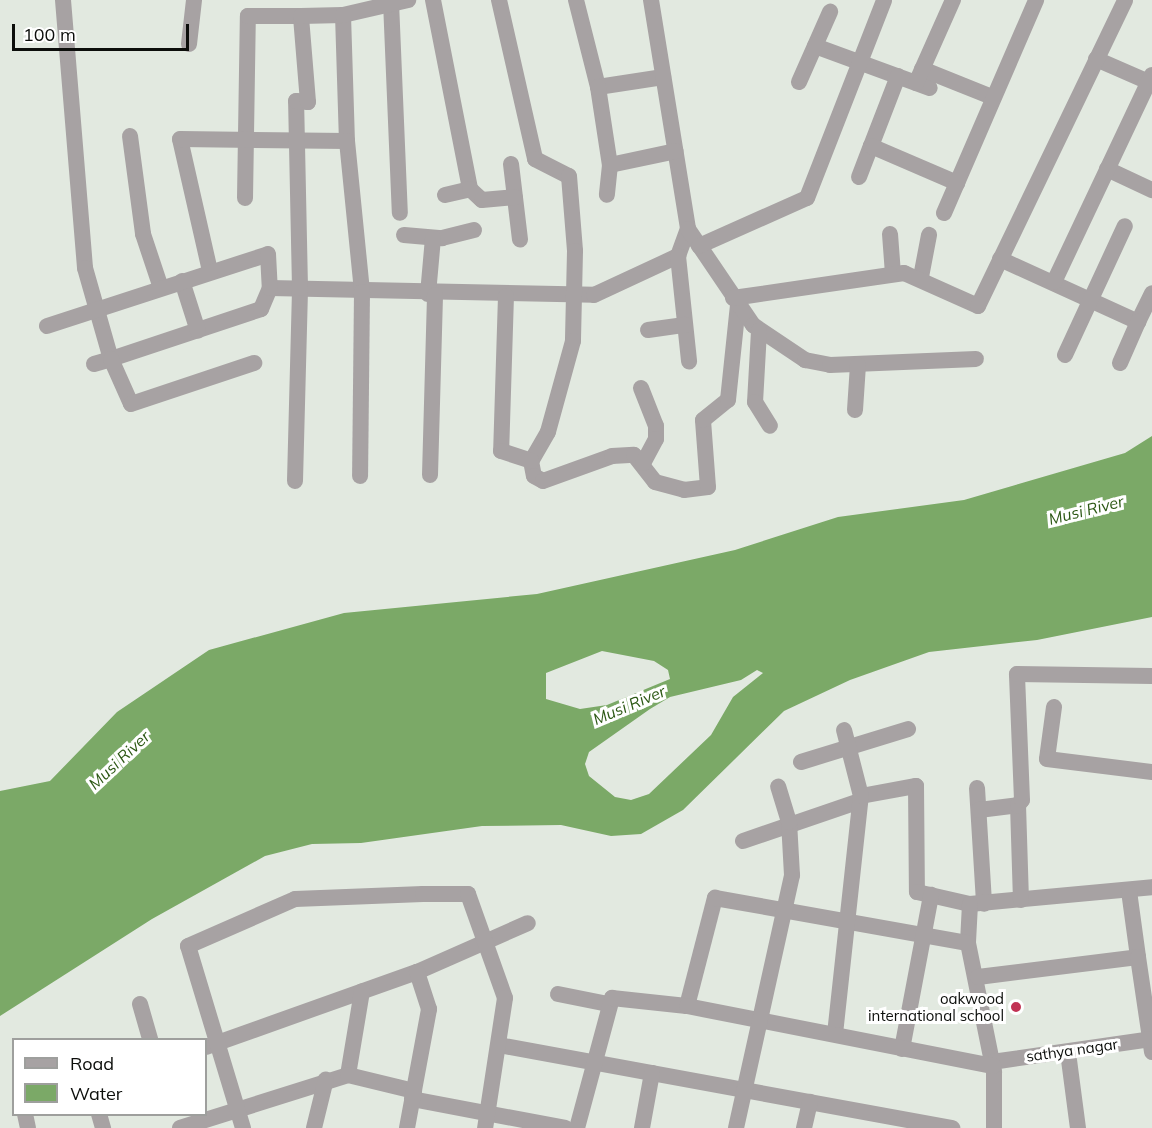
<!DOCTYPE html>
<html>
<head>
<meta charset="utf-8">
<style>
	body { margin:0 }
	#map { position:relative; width:1152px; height:1128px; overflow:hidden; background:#e2e9e0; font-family:Mulish,sans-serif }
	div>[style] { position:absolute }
	.water>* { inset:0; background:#7ba967 }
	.minor>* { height:16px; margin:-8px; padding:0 8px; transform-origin:8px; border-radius:8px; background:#a7a2a3 }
	.dots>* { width:16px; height:16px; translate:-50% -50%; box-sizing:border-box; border:3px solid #fff; border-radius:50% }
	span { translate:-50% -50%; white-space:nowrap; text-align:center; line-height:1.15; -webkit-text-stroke:6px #fff; paint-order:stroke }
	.poi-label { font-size:15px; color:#0c0e0b }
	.right { translate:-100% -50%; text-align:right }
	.street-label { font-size:15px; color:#0c0e0b }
	.water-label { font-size:16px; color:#2c5814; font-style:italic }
	.legend { position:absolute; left:12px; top:1038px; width:195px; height:78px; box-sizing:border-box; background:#fff; border:2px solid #9e9f9d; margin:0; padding:8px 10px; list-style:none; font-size:18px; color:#0c0e0b }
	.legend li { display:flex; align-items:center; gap:12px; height:30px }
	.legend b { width:30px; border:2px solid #9e9f9d }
	.scale { position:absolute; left:12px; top:24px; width:177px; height:27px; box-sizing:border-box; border:3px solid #0c0e0b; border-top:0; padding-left:8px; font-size:18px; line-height:21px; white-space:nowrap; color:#0c0e0b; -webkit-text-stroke:4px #fff; paint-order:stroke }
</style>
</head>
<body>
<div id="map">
	<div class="water">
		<i style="clip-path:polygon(evenodd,1152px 436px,1152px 617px,1037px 640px,929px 652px,850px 680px,784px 711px,683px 810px,641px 834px,611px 836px,561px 825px,482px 826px,361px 843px,312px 844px,265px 856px,152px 919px,0 1016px,0 791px,50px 781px,117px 712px,209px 650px,344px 613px,537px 594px,735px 550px,838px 517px,964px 500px,1125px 453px,1152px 436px,602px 651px,654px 661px,668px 670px,670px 679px,607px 705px,580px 709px,546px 699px,546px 673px,602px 651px,1152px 436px,757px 670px,763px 673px,733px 697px,711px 735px,649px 794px,631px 800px,615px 797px,589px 776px,585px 764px,589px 752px,650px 709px,670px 697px,741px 680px,757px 670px)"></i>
	</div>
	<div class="minor">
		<i style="left:63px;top:0;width:269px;rotate:85.3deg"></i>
		<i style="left:85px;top:268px;width:95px;rotate:74.1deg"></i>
		<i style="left:111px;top:359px;width:158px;rotate:-18.4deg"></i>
		<i style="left:261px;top:309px;width:23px;rotate:-67deg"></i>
		<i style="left:270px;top:288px;width:324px;rotate:1.2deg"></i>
		<i style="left:594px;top:295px;width:93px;rotate:-24.9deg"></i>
		<i style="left:678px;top:256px;width:29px;rotate:-70deg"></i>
		<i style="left:433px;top:0;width:193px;rotate:78.9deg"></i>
		<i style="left:499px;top:0;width:163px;rotate:77.2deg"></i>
		<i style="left:535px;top:159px;width:38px;rotate:27deg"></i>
		<i style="left:569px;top:176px;width:75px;rotate:85.4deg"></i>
		<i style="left:575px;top:251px;width:90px;rotate:91.3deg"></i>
		<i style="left:573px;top:341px;width:94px;rotate:105.4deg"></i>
		<i style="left:548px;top:432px;width:34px;rotate:120deg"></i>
		<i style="left:531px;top:461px;width:15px;rotate:79deg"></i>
		<i style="left:534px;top:476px;width:10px;rotate:29deg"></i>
		<i style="left:543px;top:481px;width:73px;rotate:-19.9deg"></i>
		<i style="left:612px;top:456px;width:22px;rotate:-3deg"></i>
		<i style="left:634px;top:455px;width:34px;rotate:52deg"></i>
		<i style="left:655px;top:482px;width:30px;rotate:15deg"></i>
		<i style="left:684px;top:490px;width:24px;rotate:-7deg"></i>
		<i style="left:708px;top:487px;width:67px;rotate:-94.3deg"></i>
		<i style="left:703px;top:420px;width:32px;rotate:-39deg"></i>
		<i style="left:728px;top:400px;width:96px;rotate:-84deg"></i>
		<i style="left:576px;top:0;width:90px;rotate:75.8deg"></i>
		<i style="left:598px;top:87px;width:66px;rotate:-8.7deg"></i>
		<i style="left:651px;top:0;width:232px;rotate:80.8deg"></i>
		<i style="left:688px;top:229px;width:116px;rotate:55.9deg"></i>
		<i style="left:753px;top:325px;width:63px;rotate:33.9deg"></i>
		<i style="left:805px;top:360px;width:25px;rotate:11deg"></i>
		<i style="left:830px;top:365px;width:146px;rotate:-2.4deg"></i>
		<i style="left:391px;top:2px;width:211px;rotate:87.6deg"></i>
		<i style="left:343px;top:15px;width:126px;rotate:88.2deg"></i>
		<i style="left:189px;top:44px;width:44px;rotate:-83.5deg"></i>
		<i style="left:815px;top:46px;width:122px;rotate:20.1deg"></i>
		<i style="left:1096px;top:59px;width:58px;rotate:23.5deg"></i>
		<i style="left:922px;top:69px;width:75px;rotate:21.8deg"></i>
		<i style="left:799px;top:82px;width:77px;rotate:-66.1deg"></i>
		<i style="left:916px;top:83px;width:91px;rotate:-66deg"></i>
		<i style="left:598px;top:87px;width:79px;rotate:81.3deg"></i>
		<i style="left:610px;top:165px;width:30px;rotate:96deg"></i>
		<i style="left:130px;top:136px;width:99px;rotate:82.4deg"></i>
		<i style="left:143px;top:234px;width:57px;rotate:71.6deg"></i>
		<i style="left:871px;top:146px;width:75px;rotate:-68.9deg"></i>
		<i style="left:511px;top:164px;width:76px;rotate:83.2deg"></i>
		<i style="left:610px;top:165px;width:67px;rotate:-12deg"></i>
		<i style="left:1107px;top:169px;width:50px;rotate:25deg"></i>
		<i style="left:859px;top:177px;width:33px;rotate:-69deg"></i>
		<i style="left:871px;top:146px;width:94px;rotate:23.3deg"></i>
		<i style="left:445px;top:195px;width:26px;rotate:-13deg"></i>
		<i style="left:470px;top:189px;width:16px;rotate:43deg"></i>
		<i style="left:482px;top:200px;width:33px;rotate:-5deg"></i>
		<i style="left:245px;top:198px;width:182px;rotate:-89.1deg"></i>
		<i style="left:248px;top:16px;width:53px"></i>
		<i style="left:944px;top:213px;width:232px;rotate:-66.6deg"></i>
		<i style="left:890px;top:234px;width:40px;rotate:85.7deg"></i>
		<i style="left:404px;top:235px;width:38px;rotate:5deg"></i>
		<i style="left:442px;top:238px;width:33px;rotate:-14deg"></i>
		<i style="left:699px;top:246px;width:118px;rotate:-24deg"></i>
		<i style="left:807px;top:198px;width:212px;rotate:-68.7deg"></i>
		<i style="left:678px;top:256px;width:106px;rotate:84deg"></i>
		<i style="left:1000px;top:259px;width:152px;rotate:24.5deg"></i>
		<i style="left:1138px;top:322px;width:32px;rotate:-64deg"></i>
		<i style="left:210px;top:271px;width:135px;rotate:-102.8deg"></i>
		<i style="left:180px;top:139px;width:167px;rotate:0.7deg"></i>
		<i style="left:347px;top:141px;width:152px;rotate:84.3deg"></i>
		<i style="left:362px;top:292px;width:184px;rotate:90.6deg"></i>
		<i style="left:921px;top:277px;width:43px;rotate:-79.2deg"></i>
		<i style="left:182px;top:281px;width:52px;rotate:72.3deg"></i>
		<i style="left:1054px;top:282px;width:229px;rotate:-64.7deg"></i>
		<i style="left:428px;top:294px;width:56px;rotate:-84.9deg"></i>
		<i style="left:506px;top:296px;width:155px;rotate:91.8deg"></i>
		<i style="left:501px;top:451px;width:32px;rotate:18deg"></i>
		<i style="left:733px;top:298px;width:173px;rotate:-8.3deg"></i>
		<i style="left:904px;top:273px;width:81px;rotate:24deg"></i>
		<i style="left:978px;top:306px;width:339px;rotate:-64.3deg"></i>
		<i style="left:47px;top:326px;width:232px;rotate:-18deg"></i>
		<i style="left:268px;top:254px;width:34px;rotate:87deg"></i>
		<i style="left:648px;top:330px;width:37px;rotate:-8deg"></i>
		<i style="left:759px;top:331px;width:71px;rotate:93.2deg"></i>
		<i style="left:755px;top:402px;width:28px;rotate:58deg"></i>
		<i style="left:1065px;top:355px;width:142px;rotate:-65.1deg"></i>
		<i style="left:1120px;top:363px;width:45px;rotate:-66.3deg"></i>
		<i style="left:94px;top:364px;width:18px;rotate:-16deg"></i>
		<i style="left:111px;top:359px;width:49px;rotate:66deg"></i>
		<i style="left:131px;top:404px;width:130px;rotate:-18.4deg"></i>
		<i style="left:641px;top:388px;width:41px;rotate:68.5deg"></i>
		<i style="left:656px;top:426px;width:13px;rotate:90deg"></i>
		<i style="left:656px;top:439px;width:27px;rotate:118deg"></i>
		<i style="left:855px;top:410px;width:45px;rotate:-86.2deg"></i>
		<i style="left:430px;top:475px;width:180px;rotate:-88.4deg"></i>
		<i style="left:295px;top:481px;width:193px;rotate:-88.5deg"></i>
		<i style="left:300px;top:288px;width:187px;rotate:-91.2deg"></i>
		<i style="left:296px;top:101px;width:12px;rotate:5deg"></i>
		<i style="left:308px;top:102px;width:86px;rotate:-94.7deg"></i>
		<i style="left:301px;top:16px;width:42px;rotate:-1.4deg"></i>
		<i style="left:343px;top:15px;width:67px;rotate:-13deg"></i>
		<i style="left:1054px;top:707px;width:52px;rotate:97.7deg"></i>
		<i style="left:1047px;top:759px;width:106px;rotate:7.1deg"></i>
		<i style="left:801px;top:762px;width:112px;rotate:-17.1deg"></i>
		<i style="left:977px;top:788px;width:116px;rotate:86.5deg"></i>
		<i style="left:861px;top:796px;width:56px;rotate:-10.3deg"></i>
		<i style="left:916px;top:786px;width:106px;rotate:89.5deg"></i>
		<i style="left:917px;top:892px;width:54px;rotate:12.8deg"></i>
		<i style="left:970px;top:904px;width:183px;rotate:-5.3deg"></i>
		<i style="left:1018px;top:805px;width:95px;rotate:88.2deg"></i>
		<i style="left:979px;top:810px;width:39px;rotate:-7deg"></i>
		<i style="left:1018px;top:805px;width:6px;rotate:-51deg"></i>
		<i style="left:1022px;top:800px;width:126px;rotate:-92.3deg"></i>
		<i style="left:1017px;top:674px;width:135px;rotate:0.8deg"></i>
		<i style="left:743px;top:841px;width:120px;rotate:-18.9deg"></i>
		<i style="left:1129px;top:891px;width:67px;rotate:82.2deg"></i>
		<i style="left:970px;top:904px;width:39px;rotate:93deg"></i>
		<i style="left:968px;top:943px;width:132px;rotate:78.6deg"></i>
		<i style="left:994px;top:1072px;width:56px;rotate:90deg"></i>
		<i style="left:978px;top:977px;width:161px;rotate:-7.1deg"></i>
		<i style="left:1138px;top:957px;width:96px;rotate:81.6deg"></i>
		<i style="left:558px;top:994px;width:51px;rotate:11.3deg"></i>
		<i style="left:140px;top:1004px;width:37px;rotate:74deg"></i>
		<i style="left:687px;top:1006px;width:112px;rotate:-75.5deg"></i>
		<i style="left:715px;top:898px;width:257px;rotate:10.1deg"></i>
		<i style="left:835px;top:1034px;width:239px;rotate:-83.8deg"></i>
		<i style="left:861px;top:796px;width:68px;rotate:-104.4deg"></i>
		<i style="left:499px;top:1045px;width:461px;rotate:10.4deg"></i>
		<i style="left:206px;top:1047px;width:224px;rotate:-19.6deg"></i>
		<i style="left:417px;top:972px;width:121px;rotate:-23.8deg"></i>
		<i style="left:902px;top:1049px;width:157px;rotate:-79.3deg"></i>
		<i style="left:1069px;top:1060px;width:69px;rotate:82.5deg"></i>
		<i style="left:992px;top:1062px;width:162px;rotate:-8.2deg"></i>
		<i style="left:348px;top:1075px;width:85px;rotate:-80.5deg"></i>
		<i style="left:412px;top:1099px;width:156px;rotate:10.7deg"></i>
		<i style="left:25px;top:1114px;width:14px;rotate:78deg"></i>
		<i style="left:99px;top:1114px;width:15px;rotate:74deg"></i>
		<i style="left:180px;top:1128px;width:176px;rotate:-17.5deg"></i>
		<i style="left:348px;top:1075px;width:68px;rotate:13.6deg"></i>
		<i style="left:243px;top:1128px;width:190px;rotate:-106.8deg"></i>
		<i style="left:188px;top:946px;width:117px;rotate:-23.7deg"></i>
		<i style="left:295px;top:899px;width:128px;rotate:-2.2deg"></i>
		<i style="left:423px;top:894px;width:45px"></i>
		<i style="left:468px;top:894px;width:110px;rotate:70.4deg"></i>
		<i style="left:505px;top:998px;width:132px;rotate:98.7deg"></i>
		<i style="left:314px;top:1128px;width:50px;rotate:-76.2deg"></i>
		<i style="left:407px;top:1128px;width:121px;rotate:-79.5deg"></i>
		<i style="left:429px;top:1009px;width:39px;rotate:-108deg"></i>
		<i style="left:577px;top:1128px;width:135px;rotate:-74.9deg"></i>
		<i style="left:612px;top:998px;width:75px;rotate:6.1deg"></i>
		<i style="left:687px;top:1006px;width:312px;rotate:11.1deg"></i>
		<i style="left:642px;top:1128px;width:56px;rotate:-79.7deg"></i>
		<i style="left:736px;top:1128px;width:259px;rotate:-77.5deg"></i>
		<i style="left:792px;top:875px;width:53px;rotate:-93.2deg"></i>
		<i style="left:789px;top:822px;width:37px;rotate:-107deg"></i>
		<i style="left:804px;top:1128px;width:27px;rotate:-77deg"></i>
	</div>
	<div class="dots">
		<i style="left:1016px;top:1007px;background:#c13153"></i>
	</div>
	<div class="poi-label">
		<span class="right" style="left:1004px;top:1007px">oakwood<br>international school</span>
	</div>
	<div class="street-label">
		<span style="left:1072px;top:1050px;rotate:-8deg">sathya nagar</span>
	</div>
	<div class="water-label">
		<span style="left:1086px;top:510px;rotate:-14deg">Musi River</span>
		<span style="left:629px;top:705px;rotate:-23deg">Musi River</span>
		<span style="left:119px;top:760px;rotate:-43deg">Musi River</span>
	</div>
	<ul class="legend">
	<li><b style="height:8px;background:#a7a2a3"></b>Road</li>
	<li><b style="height:16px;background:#7ba967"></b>Water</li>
	</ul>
	<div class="scale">100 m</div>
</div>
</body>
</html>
